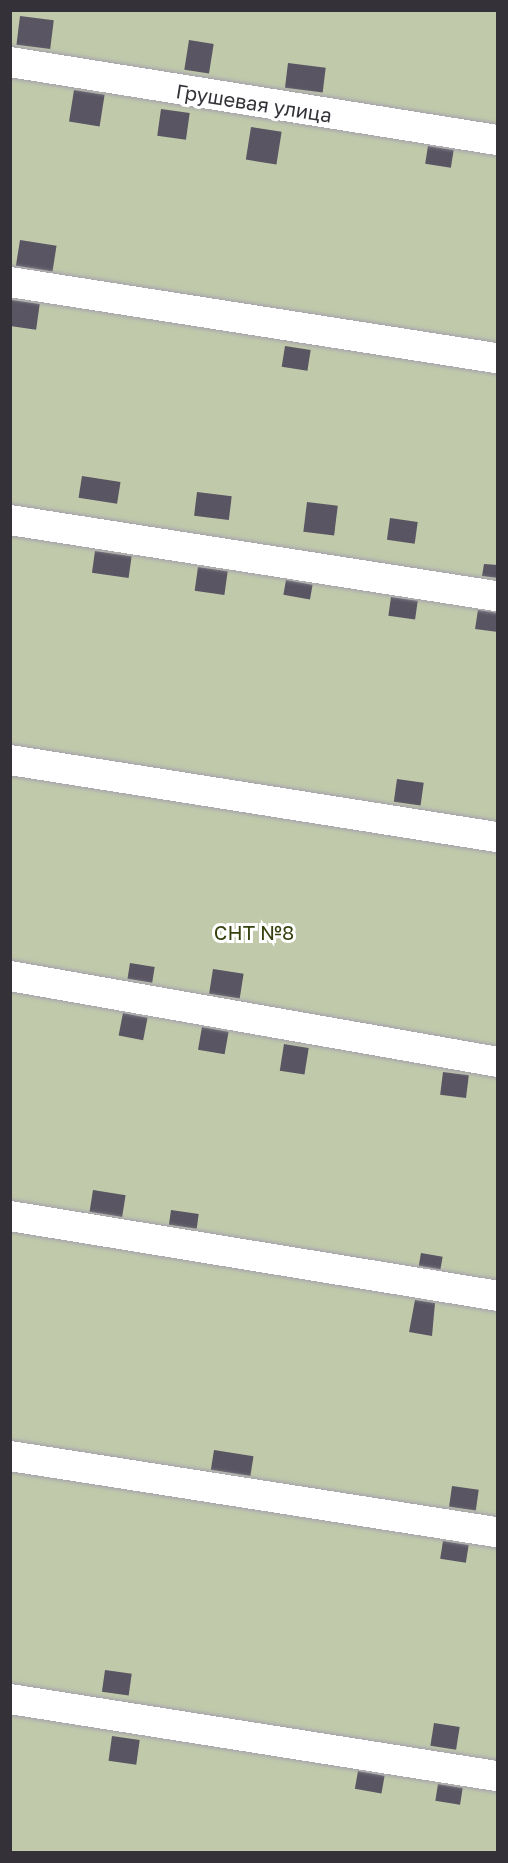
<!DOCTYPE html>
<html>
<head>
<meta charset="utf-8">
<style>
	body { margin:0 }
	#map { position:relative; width:508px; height:1863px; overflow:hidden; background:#e9e4f3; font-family:"Golos Text",sans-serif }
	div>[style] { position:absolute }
	.green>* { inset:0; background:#c0caab; transform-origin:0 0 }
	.building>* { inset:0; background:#595562; transform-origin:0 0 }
	.roads { filter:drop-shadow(0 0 2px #a49fad) drop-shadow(0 0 2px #a49fad) }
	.minor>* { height:30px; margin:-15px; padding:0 15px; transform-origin:15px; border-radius:15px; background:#fff }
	span { translate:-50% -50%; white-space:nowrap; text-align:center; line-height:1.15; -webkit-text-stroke:6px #fff; paint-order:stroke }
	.street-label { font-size:20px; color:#343238 }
	.park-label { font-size:20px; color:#35420e }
	.frame { position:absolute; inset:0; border:12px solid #343238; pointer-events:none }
</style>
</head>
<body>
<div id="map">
	<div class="green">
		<i style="left:11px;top:11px;width:486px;height:1841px"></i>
	</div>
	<div class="building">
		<i style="left:20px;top:16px;width:34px;height:29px;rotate:7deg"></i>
		<i style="left:189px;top:40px;width:25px;height:30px;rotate:9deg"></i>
		<i style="left:288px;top:63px;width:38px;height:25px;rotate:7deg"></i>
		<i style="left:74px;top:90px;width:31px;height:32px;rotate:9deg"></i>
		<i style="left:161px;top:109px;width:29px;height:27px;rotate:8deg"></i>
		<i style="left:251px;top:127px;width:31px;height:33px;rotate:9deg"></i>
		<i style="left:428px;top:146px;width:26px;height:18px;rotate:9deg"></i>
		<i style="left:20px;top:240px;width:37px;height:26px;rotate:9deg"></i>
		<i style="left:12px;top:300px;width:28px;height:26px;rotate:8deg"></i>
		<i style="left:285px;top:346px;width:26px;height:21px;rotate:9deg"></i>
		<i style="left:82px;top:476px;width:39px;height:22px;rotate:9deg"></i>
		<i style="left:197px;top:492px;width:35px;height:24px;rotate:7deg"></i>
		<i style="left:307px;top:502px;width:31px;height:30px;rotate:7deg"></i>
		<i style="left:390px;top:518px;width:28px;height:22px;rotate:8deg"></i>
		<i style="left:95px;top:551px;width:37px;height:22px;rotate:8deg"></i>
		<i style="clip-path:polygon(484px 564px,498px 565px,498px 578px,482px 576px)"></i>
		<i style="left:198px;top:567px;width:30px;height:24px;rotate:8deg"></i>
		<i style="left:286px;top:580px;width:27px;height:15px;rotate:10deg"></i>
		<i style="left:391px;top:597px;width:27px;height:19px;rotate:8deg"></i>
		<i style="clip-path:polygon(478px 610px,498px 613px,498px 632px,475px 629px)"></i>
		<i style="left:397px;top:779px;width:27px;height:23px;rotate:8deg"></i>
		<i style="left:130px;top:963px;width:25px;height:16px;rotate:9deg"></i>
		<i style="left:213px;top:969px;width:31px;height:25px;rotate:9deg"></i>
		<i style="left:123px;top:1013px;width:25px;height:23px;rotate:11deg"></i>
		<i style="left:202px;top:1027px;width:27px;height:23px;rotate:10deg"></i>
		<i style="left:284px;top:1044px;width:25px;height:27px;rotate:9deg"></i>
		<i style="left:443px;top:1072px;width:26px;height:23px;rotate:7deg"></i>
		<i style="left:93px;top:1190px;width:33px;height:22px;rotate:9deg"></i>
		<i style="left:171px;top:1210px;width:28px;height:15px;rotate:8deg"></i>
		<i style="left:421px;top:1253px;width:22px;height:13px;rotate:10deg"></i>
		<i style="clip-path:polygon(415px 1300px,435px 1303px,432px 1336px,409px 1332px)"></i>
		<i style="left:214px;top:1450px;width:40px;height:20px;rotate:9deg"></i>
		<i style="left:452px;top:1486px;width:27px;height:21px;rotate:8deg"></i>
		<i style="left:443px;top:1541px;width:26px;height:18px;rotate:9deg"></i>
		<i style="left:105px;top:1670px;width:27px;height:22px;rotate:8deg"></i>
		<i style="left:434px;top:1723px;width:26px;height:23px;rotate:9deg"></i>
		<i style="left:112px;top:1736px;width:28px;height:25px;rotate:8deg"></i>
		<i style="left:358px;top:1771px;width:27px;height:18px;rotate:10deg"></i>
		<i style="left:438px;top:1784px;width:25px;height:17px;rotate:9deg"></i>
	</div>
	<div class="roads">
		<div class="minor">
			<i style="left:10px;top:62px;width:494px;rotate:9.1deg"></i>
			<i style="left:10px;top:282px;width:494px;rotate:8.9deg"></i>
			<i style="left:10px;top:520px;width:494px;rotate:8.9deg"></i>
			<i style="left:10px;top:760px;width:494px;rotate:9deg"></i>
			<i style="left:10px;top:976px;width:496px;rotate:10deg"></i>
			<i style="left:10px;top:1216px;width:495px;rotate:9.3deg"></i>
			<i style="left:10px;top:1456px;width:494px;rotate:8.9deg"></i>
			<i style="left:10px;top:1699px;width:494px;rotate:9deg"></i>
		</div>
	</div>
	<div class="street-label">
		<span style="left:254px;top:103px;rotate:9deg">Грушевая улица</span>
	</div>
	<div class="park-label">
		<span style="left:254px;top:932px">СНТ №8</span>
	</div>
	<div class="frame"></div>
</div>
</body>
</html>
